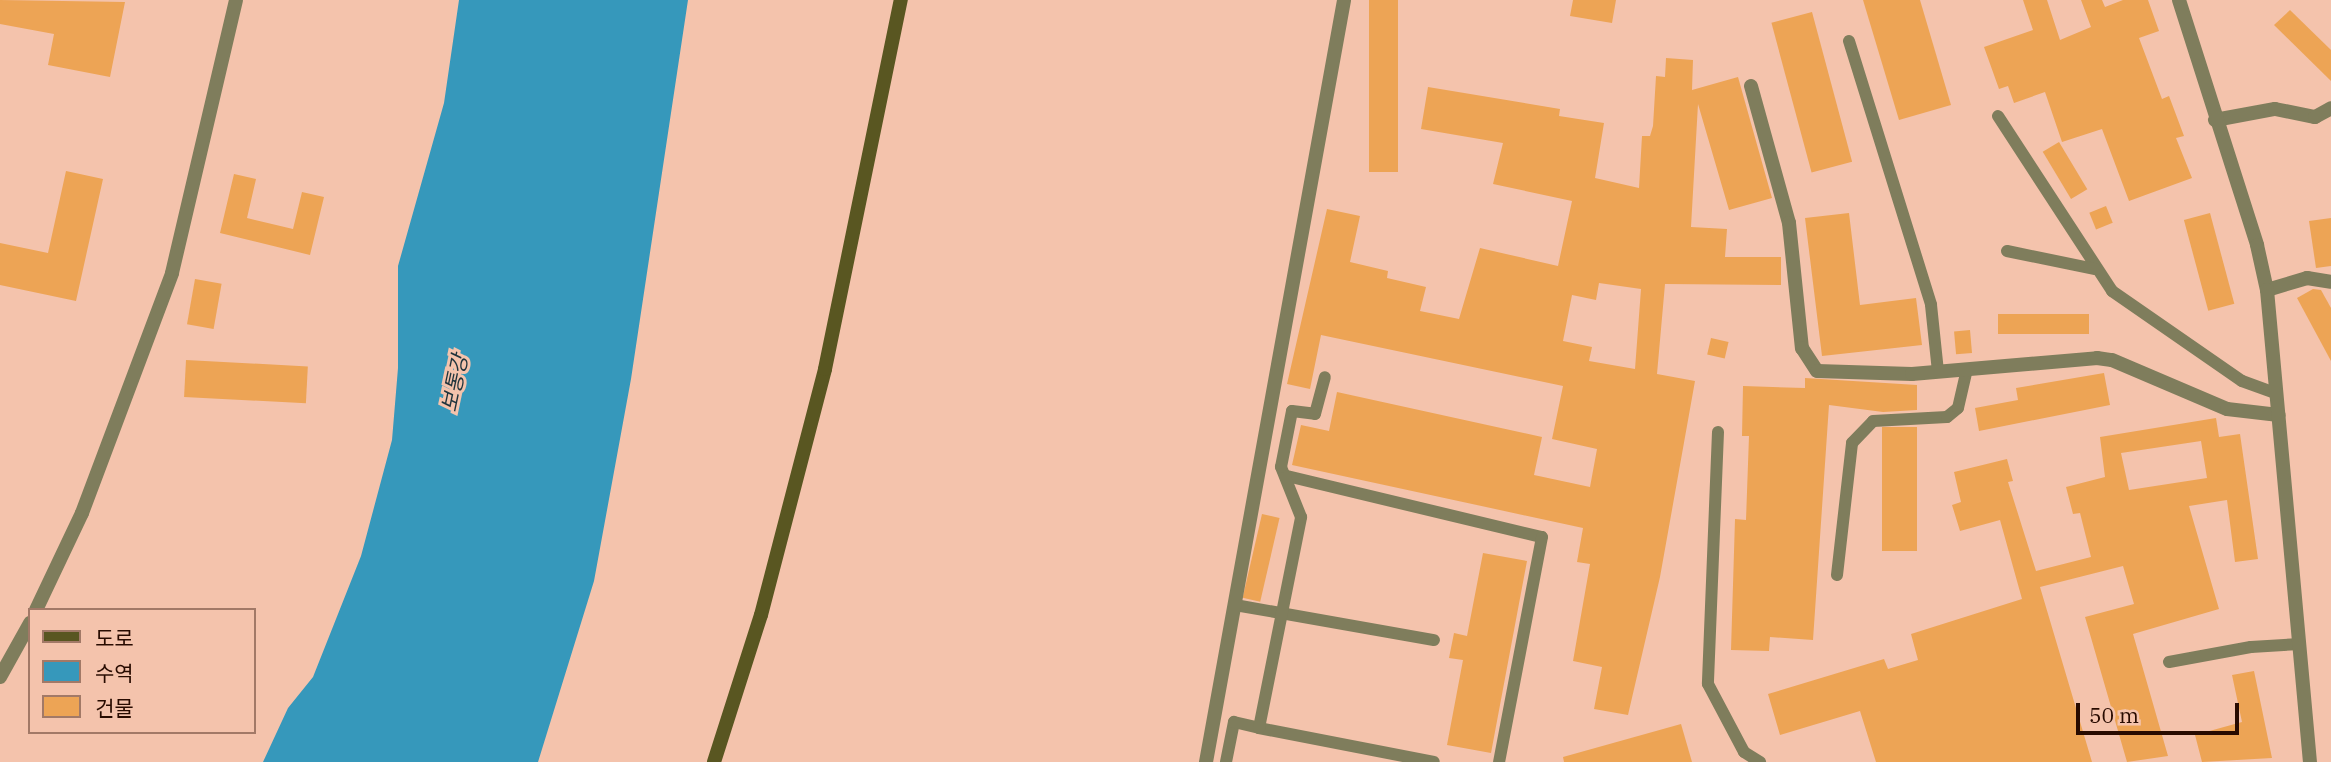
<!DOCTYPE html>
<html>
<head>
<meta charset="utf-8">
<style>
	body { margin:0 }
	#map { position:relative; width:2331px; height:762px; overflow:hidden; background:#f4c3ac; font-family:"IBM Plex Serif","Noto Sans KR",serif }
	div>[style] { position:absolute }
	.water>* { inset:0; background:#3698bb }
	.building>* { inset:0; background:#eda455; transform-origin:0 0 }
	.service>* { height:12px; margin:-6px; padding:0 6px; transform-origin:6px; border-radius:6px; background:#7f7d5c }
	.minor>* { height:14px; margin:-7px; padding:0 7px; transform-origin:7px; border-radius:7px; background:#7f7d5c }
	.tertiary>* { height:14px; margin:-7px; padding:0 7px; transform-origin:7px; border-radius:7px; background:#7f7d5c }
	.secondary>* { height:14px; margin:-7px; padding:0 7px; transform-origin:7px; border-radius:7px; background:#595621 }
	span { translate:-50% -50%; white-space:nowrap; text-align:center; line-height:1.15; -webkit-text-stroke:6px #f4c3ac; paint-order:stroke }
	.water-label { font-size:21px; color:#1e333c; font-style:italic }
	.legend { position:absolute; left:28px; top:608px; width:228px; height:126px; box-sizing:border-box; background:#f4c3ac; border:2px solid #a27967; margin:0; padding:9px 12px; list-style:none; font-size:21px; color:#280b00 }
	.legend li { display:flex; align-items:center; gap:14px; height:35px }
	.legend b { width:35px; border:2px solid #a27967 }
	.scale { position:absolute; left:2076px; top:703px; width:163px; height:32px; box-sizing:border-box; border:4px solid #280b00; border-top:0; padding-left:9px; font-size:21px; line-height:24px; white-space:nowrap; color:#280b00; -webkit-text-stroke:5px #f4c3ac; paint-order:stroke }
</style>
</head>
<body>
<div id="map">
	<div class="water">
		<i style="clip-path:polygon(459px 0,688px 0,631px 379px,594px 581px,538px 762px,263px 762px,288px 708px,313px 677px,361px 556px,392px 440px,398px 368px,398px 266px,444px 103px)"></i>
	</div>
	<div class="building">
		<i style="clip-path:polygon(0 0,125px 2px,110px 77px,48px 65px,54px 34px,0 24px)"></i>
		<i style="left:1369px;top:0;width:29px;height:172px"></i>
		<i style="clip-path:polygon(1573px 0,1616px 0,1612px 23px,1570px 16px)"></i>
		<i style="clip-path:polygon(1863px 0,1920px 0,1951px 105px,1899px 120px)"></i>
		<i style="clip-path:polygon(2023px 0,2047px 0,2060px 40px,2091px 27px,2081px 0,2102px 0,2105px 7px,2123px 0,2148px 0,2159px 31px,2139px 38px,2162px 99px,2169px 96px,2184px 136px,2176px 138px,2192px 178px,2129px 201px,2102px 129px,2062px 142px,2045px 92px,2014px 103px,2008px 86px,1999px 89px,1984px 47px,2033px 30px)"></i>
		<i style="clip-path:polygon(2290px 10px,2331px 50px,2331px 81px,2274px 25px)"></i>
		<i style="left:1812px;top:12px;width:155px;height:42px;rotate:75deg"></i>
		<i style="clip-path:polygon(evenodd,1666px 58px,1693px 60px,1692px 90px,1738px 77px,1772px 198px,1729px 210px,1698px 104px,1691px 227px,1727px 229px,1725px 257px,1781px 257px,1781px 285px,1665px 284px,1657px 374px,1695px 381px,1660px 577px,1628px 715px,1594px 709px,1602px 667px,1573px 661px,1590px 564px,1577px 562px,1583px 528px,1292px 465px,1301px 425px,1329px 431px,1337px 392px,1542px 437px,1534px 475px,1590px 487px,1597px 449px,1552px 439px,1563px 386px,1321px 335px,1310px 389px,1287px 384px,1327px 209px,1360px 216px,1350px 262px,1388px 271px,1387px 278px,1426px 287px,1420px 311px,1459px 319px,1480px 248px,1558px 266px,1572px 201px,1493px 184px,1503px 143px,1421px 129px,1428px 87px,1560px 109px,1559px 116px,1604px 123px,1595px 178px,1639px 188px,1642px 136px,1650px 136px,1653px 126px,1656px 76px,1665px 77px,1666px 58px,1599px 283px,1641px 289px,1635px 369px,1589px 361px,1592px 347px,1563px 341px,1572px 295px,1596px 300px,1599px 283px)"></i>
		<i style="left:2059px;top:142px;width:55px;height:19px;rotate:59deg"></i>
		<i style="clip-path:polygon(66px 171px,103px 179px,76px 301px,0 285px,0 243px,48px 253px)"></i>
		<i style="clip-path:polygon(234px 174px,256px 179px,247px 218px,293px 229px,302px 192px,324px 197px,310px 255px,220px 233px)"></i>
		<i style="left:2106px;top:206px;width:18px;height:18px;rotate:68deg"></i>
		<i style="clip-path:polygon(1849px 213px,1860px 305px,1916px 298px,1922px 345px,1822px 356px,1805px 218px)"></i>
		<i style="left:2210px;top:213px;width:94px;height:27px;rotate:75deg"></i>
		<i style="clip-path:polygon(2331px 218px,2331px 266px,2316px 268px,2309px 221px)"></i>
		<i style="left:195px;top:279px;width:27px;height:46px;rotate:10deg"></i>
		<i style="clip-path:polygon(2313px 289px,2321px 290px,2331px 308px,2331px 361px,2297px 298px)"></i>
		<i style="left:2089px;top:314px;width:20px;height:91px;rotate:90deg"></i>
		<i style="left:1970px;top:330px;width:23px;height:16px;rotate:85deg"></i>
		<i style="left:1711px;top:338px;width:18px;height:17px;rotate:13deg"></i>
		<i style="left:186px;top:360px;width:122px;height:37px;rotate:3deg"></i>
		<i style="clip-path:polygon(2104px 373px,2110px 405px,1979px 431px,1975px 408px,2018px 400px,2016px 388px)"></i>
		<i style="clip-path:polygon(1805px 378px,1917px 385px,1917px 410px,1883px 412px,1829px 405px,1813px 640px,1770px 637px,1769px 651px,1731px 650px,1735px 519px,1746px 520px,1749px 436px,1742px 436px,1743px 386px,1805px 388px)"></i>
		<i style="clip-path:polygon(evenodd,2216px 418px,2219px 437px,2240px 434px,2258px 559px,2235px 562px,2227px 500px,2189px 506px,2219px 609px,2133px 634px,2168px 756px,2127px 762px,2085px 617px,2134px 604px,2123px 566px,2040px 587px,2092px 762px,1876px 762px,1860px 711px,1780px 735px,1768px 694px,1884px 659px,1888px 669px,1918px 660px,1911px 634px,2022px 599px,2000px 520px,1960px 531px,1952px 505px,1961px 502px,1954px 472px,2007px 459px,2013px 481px,2008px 482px,2036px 571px,2091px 557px,2080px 513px,2073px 514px,2066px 487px,2105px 477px,2100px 437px,2216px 418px,2201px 441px,2207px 478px,2129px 490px,2121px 453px,2201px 441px)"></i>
		<i style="left:1917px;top:427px;width:124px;height:35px;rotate:90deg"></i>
		<i style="left:1262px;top:514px;width:18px;height:86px;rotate:13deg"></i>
		<i style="clip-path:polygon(1483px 553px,1527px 561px,1491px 753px,1447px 745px,1463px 660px,1449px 658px,1454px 633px,1467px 636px)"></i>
		<i style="clip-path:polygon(2254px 671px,2272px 758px,2202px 762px,2195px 735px,2242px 722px,2232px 675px)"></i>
		<i style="clip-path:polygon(1681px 724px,1692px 762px,1564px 762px,1563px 757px)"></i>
	</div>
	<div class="service">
		<i style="left:1849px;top:41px;width:276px;rotate:72.7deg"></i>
		<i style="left:1931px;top:305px;width:67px;rotate:84deg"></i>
		<i style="left:1998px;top:116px;width:209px;rotate:56.9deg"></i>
		<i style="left:2112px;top:291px;width:158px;rotate:34.7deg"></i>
		<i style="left:2242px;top:381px;width:37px;rotate:20deg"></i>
		<i style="left:2007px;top:251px;width:90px;rotate:11.6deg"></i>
		<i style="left:1718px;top:432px;width:252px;rotate:92.3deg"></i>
		<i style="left:1708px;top:684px;width:77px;rotate:62.1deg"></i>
		<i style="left:1744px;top:752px;width:19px;rotate:32deg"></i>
		<i style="left:1287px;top:476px;width:262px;rotate:13.5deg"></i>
		<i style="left:1542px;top:537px;width:229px;rotate:100.8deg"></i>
		<i style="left:1837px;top:575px;width:133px;rotate:-83.5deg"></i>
		<i style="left:1852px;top:443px;width:30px;rotate:-46deg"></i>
		<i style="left:1873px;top:421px;width:74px;rotate:-3.1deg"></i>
		<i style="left:1947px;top:417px;width:14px;rotate:-39deg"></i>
		<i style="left:1958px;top:408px;width:40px;rotate:-77deg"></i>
		<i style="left:1235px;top:605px;width:202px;rotate:10deg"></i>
		<i style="left:2169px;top:662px;width:83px;rotate:-10.4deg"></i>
		<i style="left:2251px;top:647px;width:49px;rotate:-3.5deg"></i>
		<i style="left:1259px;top:728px;width:178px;rotate:11deg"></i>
		<i style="left:1226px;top:762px;width:41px;rotate:-78.7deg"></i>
		<i style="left:1234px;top:722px;width:26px;rotate:13deg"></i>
		<i style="left:1259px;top:728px;width:215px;rotate:-78.7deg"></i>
		<i style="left:1301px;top:517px;width:54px;rotate:-111.8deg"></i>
		<i style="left:1281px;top:467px;width:57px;rotate:-78.9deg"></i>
		<i style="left:1292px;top:411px;width:23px;rotate:7deg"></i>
		<i style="left:1315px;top:414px;width:38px;rotate:-75deg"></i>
	</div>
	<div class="minor">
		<i style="left:1751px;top:86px;width:142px;rotate:74.5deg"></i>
		<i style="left:1789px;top:223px;width:126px;rotate:84.1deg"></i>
		<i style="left:1802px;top:348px;width:27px;rotate:57deg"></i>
		<i style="left:1817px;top:371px;width:95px;rotate:1.8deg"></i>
		<i style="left:1912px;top:374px;width:186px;rotate:-4.9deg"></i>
		<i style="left:2097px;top:358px;width:15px;rotate:8deg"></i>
		<i style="left:2112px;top:360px;width:125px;rotate:23.1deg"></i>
		<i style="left:2227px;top:409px;width:52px;rotate:6.6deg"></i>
		<i style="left:2215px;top:120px;width:61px;rotate:-10.4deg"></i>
		<i style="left:2275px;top:109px;width:41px;rotate:11.3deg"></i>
		<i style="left:2315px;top:117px;width:18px;rotate:-29deg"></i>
		<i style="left:2267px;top:290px;width:42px;rotate:-16.7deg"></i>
		<i style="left:2307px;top:278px;width:24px;rotate:9deg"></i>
		<i style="left:1206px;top:762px;width:774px;rotate:-79.73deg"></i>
	</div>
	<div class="tertiary">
		<i style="left:2179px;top:0;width:257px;rotate:72.3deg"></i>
		<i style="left:2257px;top:245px;width:46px;rotate:77.5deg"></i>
		<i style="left:2267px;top:290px;width:474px;rotate:84.8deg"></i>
		<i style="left:36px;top:610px;width:107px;rotate:-64.6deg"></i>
		<i style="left:82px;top:513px;width:256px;rotate:-69.4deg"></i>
		<i style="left:172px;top:273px;width:280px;rotate:-76.8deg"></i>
		<i style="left:0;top:677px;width:62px;rotate:-60.9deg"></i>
	</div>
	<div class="secondary">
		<i style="left:714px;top:762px;width:154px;rotate:-72.3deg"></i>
		<i style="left:761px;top:615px;width:254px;rotate:-75.4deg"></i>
		<i style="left:825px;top:369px;width:377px;rotate:-78.4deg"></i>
	</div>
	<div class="water-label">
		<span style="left:454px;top:383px;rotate:-78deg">보통강</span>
	</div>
	<ul class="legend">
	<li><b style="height:9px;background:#595621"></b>도로</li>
	<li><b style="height:19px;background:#3698bb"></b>수역</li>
	<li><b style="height:19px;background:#eda455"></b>건물</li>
	</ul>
	<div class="scale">50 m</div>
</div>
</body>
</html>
